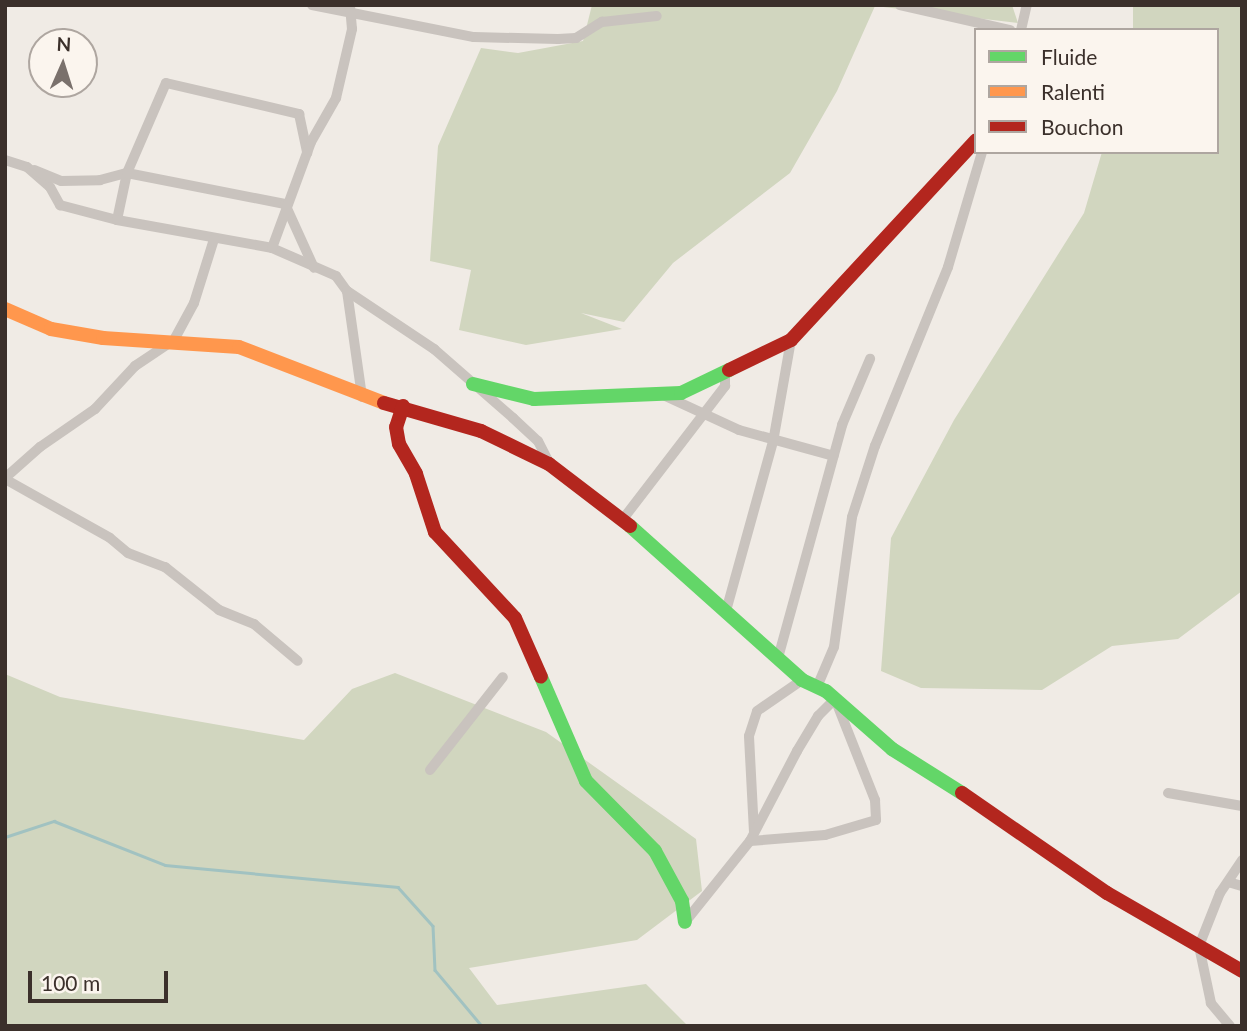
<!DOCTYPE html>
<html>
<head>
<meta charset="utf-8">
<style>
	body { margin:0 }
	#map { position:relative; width:1247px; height:1031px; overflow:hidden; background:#f0ebe5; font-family:Lato,sans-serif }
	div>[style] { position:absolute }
	.green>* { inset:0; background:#d1d6bf }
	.stream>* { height:2.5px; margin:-1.25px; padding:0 1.25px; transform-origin:1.25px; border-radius:1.25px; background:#a1c2c1 }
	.street>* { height:10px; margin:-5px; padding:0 5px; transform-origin:5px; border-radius:5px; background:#c9c3be }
	.fast>* { height:14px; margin:-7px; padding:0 7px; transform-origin:7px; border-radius:7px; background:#63d668 }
	.slow>* { height:14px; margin:-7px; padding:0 7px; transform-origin:7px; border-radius:7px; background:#ff974d }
	.jam>* { height:14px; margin:-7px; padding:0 7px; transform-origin:7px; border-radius:7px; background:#b3261e }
	span { translate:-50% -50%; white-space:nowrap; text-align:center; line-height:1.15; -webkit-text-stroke:7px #fbf5ee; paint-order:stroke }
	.frame { position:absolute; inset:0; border:7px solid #3b302b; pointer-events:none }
	.legend { position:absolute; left:974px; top:28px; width:245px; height:126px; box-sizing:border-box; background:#fbf5ee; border:2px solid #aea6a0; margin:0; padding:9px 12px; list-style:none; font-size:21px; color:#3b302b }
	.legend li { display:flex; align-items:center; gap:14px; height:35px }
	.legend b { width:35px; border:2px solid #aea6a0 }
	.north { position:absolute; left:28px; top:28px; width:70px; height:70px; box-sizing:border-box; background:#fbf5ee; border:2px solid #aea6a0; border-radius:50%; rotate:3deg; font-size:19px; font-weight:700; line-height:28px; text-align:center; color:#3b302b }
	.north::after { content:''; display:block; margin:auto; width:24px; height:32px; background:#7a716c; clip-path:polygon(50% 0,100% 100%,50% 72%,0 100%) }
	.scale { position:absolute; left:28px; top:971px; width:140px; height:32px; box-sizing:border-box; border:4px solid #3b302b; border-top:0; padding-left:9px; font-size:21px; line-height:24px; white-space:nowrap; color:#3b302b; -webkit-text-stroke:5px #fbf5ee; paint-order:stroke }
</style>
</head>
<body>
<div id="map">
	<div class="green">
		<i style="clip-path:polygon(592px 5px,1012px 5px,1018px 23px,875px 6px,837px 91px,790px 173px,673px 263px,624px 322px,581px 313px,622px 329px,526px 345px,459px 330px,471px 270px,430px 261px,438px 146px,481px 48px,518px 53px,583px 41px)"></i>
		<i style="clip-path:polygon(1133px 5px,1242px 5px,1242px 591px,1178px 639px,1112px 646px,1042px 690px,921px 688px,881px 671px,891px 538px,954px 420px,1084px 213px,1102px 152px,1217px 152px,1217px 30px,1133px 30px)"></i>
		<i style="clip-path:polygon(395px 673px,546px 732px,696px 839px,702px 891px,637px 940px,469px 968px,497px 1005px,646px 984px,688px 1026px,5px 1026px,5px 674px,60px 697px,304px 740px,352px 689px)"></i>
	</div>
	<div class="stream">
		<i style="left:5px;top:837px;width:52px;rotate:-18.1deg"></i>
		<i style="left:54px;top:821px;width:119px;rotate:21.6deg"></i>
		<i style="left:165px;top:865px;width:234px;rotate:5.4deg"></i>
		<i style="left:398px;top:887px;width:52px;rotate:48.1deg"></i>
		<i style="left:433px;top:926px;width:44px;rotate:87.4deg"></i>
		<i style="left:435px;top:970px;width:73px;rotate:50deg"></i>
	</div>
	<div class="street">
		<i style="left:312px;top:5px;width:165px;rotate:11.2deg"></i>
		<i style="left:474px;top:37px;width:84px;rotate:1.4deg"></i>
		<i style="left:558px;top:39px;width:18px;rotate:-3deg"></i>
		<i style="left:576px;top:38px;width:31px;rotate:-32deg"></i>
		<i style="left:602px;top:22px;width:55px;rotate:-6.2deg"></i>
		<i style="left:900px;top:5px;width:113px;rotate:12.8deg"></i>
		<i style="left:1021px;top:30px;width:26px;rotate:-77deg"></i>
		<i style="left:5px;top:160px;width:23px;rotate:18deg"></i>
		<i style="left:27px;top:167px;width:30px;rotate:41deg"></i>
		<i style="left:50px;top:187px;width:21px;rotate:61deg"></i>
		<i style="left:60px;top:205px;width:59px;rotate:14.7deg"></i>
		<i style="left:117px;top:220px;width:48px;rotate:-78deg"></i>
		<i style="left:127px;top:173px;width:98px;rotate:-66.6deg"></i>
		<i style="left:166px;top:83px;width:137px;rotate:13.1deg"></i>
		<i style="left:299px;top:114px;width:40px;rotate:78deg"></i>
		<i style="left:34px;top:170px;width:29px;rotate:22deg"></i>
		<i style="left:61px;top:181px;width:39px;rotate:-1deg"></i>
		<i style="left:100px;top:180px;width:28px;rotate:-15deg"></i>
		<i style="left:127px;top:173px;width:161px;rotate:11.1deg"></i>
		<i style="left:285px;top:204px;width:70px;rotate:65.6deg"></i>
		<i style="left:117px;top:220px;width:158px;rotate:10.2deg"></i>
		<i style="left:272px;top:248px;width:70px;rotate:23.6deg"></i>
		<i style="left:336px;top:276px;width:19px;rotate:54deg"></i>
		<i style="left:347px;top:291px;width:105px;rotate:33.7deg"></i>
		<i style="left:434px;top:349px;width:105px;rotate:41.1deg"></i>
		<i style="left:513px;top:418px;width:34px;rotate:43deg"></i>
		<i style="left:538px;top:441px;width:25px;rotate:63deg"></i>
		<i style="left:272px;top:248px;width:113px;rotate:-69.8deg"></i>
		<i style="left:311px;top:142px;width:51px;rotate:-60.4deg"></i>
		<i style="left:336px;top:98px;width:71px;rotate:-76.9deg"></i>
		<i style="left:352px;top:29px;width:24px;rotate:-95deg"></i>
		<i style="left:347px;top:291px;width:107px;rotate:81.9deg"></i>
		<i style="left:661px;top:394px;width:86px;rotate:24.8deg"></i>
		<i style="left:739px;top:430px;width:98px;rotate:15.3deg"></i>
		<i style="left:5px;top:478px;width:47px;rotate:-41.5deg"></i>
		<i style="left:40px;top:447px;width:67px;rotate:-34.6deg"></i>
		<i style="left:95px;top:409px;width:59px;rotate:-47.1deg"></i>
		<i style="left:135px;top:366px;width:47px;rotate:-33.7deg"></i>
		<i style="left:174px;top:340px;width:42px;rotate:-61.6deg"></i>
		<i style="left:194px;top:303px;width:67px;rotate:-72.6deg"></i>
		<i style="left:5px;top:479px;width:120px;rotate:29.3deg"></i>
		<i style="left:110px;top:538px;width:23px;rotate:40deg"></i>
		<i style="left:128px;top:553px;width:40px;rotate:21deg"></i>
		<i style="left:165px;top:567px;width:69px;rotate:38.5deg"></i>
		<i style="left:219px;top:610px;width:38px;rotate:22deg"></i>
		<i style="left:254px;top:624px;width:57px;rotate:40.1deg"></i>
		<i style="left:623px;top:519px;width:168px;rotate:-52.5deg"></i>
		<i style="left:725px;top:386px;width:15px;rotate:-90deg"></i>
		<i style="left:726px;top:611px;width:175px;rotate:-74.5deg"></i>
		<i style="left:773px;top:442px;width:104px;rotate:-80deg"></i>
		<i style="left:778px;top:658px;width:242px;rotate:-74.6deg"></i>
		<i style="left:842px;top:425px;width:72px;rotate:-67deg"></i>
		<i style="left:817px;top:687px;width:43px;rotate:-67deg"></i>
		<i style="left:834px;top:647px;width:131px;rotate:-82.1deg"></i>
		<i style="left:852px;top:517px;width:75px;rotate:-72.1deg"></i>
		<i style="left:875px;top:446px;width:193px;rotate:-67.8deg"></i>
		<i style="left:948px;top:267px;width:120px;rotate:-73.5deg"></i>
		<i style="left:430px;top:770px;width:118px;rotate:-51.9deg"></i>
		<i style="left:1168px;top:793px;width:75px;rotate:10deg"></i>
		<i style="left:754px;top:832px;width:96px;rotate:-93deg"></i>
		<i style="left:749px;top:736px;width:26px;rotate:-72deg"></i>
		<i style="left:757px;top:711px;width:55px;rotate:-34.6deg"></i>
		<i style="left:1228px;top:882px;width:15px;rotate:16deg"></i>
		<i style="left:685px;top:922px;width:104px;rotate:-51.3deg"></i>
		<i style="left:750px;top:841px;width:102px;rotate:-62.4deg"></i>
		<i style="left:797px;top:751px;width:41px;rotate:-59deg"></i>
		<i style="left:818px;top:716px;width:24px;rotate:-45deg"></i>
		<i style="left:835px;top:699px;width:109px;rotate:68.4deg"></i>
		<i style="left:875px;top:800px;width:20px;rotate:87deg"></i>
		<i style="left:876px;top:820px;width:53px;rotate:163.6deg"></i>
		<i style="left:825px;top:835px;width:75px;rotate:175.4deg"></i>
		<i style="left:1230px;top:1026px;width:30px;rotate:-130deg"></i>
		<i style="left:1211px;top:1003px;width:58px;rotate:-101.9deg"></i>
		<i style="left:1199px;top:946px;width:57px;rotate:-68.4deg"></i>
		<i style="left:1220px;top:893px;width:40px;rotate:-56deg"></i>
	</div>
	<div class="fast">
		<i style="left:473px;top:384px;width:63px;rotate:13.8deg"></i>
		<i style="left:534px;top:399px;width:147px;rotate:-2.3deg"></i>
		<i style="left:681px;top:393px;width:53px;rotate:-25.6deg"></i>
		<i style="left:630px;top:526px;width:231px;rotate:41.8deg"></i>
		<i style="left:802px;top:680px;width:26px;rotate:25deg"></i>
		<i style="left:826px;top:691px;width:88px;rotate:41.3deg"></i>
		<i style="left:892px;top:749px;width:83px;rotate:32.2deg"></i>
		<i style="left:541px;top:677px;width:113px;rotate:66.6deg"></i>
		<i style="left:586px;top:781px;width:98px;rotate:45.4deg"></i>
		<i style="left:655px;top:851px;width:57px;rotate:61.6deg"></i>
		<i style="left:682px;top:901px;width:21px;rotate:82deg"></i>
	</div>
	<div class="slow">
		<i style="left:5px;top:309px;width:50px;rotate:23.5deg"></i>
		<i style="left:51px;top:329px;width:53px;rotate:9.8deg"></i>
		<i style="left:103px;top:338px;width:136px;rotate:3.8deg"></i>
		<i style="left:239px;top:347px;width:155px;rotate:21.1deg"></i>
	</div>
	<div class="jam">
		<i style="left:729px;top:370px;width:69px;rotate:-25.8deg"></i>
		<i style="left:791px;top:340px;width:272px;rotate:-47.2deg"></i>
		<i style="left:384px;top:403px;width:101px;rotate:16.1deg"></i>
		<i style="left:481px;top:431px;width:76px;rotate:25.9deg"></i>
		<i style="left:549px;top:464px;width:102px;rotate:37.4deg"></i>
		<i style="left:403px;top:406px;width:22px;rotate:108deg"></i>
		<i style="left:396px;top:427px;width:17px;rotate:80deg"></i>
		<i style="left:399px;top:444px;width:34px;rotate:60deg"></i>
		<i style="left:416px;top:474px;width:61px;rotate:71.9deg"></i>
		<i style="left:435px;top:532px;width:117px;rotate:47.1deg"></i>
		<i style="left:515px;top:618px;width:64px;rotate:66.2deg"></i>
		<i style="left:962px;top:793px;width:176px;rotate:34.6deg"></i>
		<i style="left:1107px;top:893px;width:156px;rotate:30deg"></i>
	</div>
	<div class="frame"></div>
	<ul class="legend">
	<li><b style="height:9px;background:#63d668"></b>Fluide</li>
	<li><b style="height:9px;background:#ff974d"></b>Ralenti</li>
	<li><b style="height:9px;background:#b3261e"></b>Bouchon</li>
	</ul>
	<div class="north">N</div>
	<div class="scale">100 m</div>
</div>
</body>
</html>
